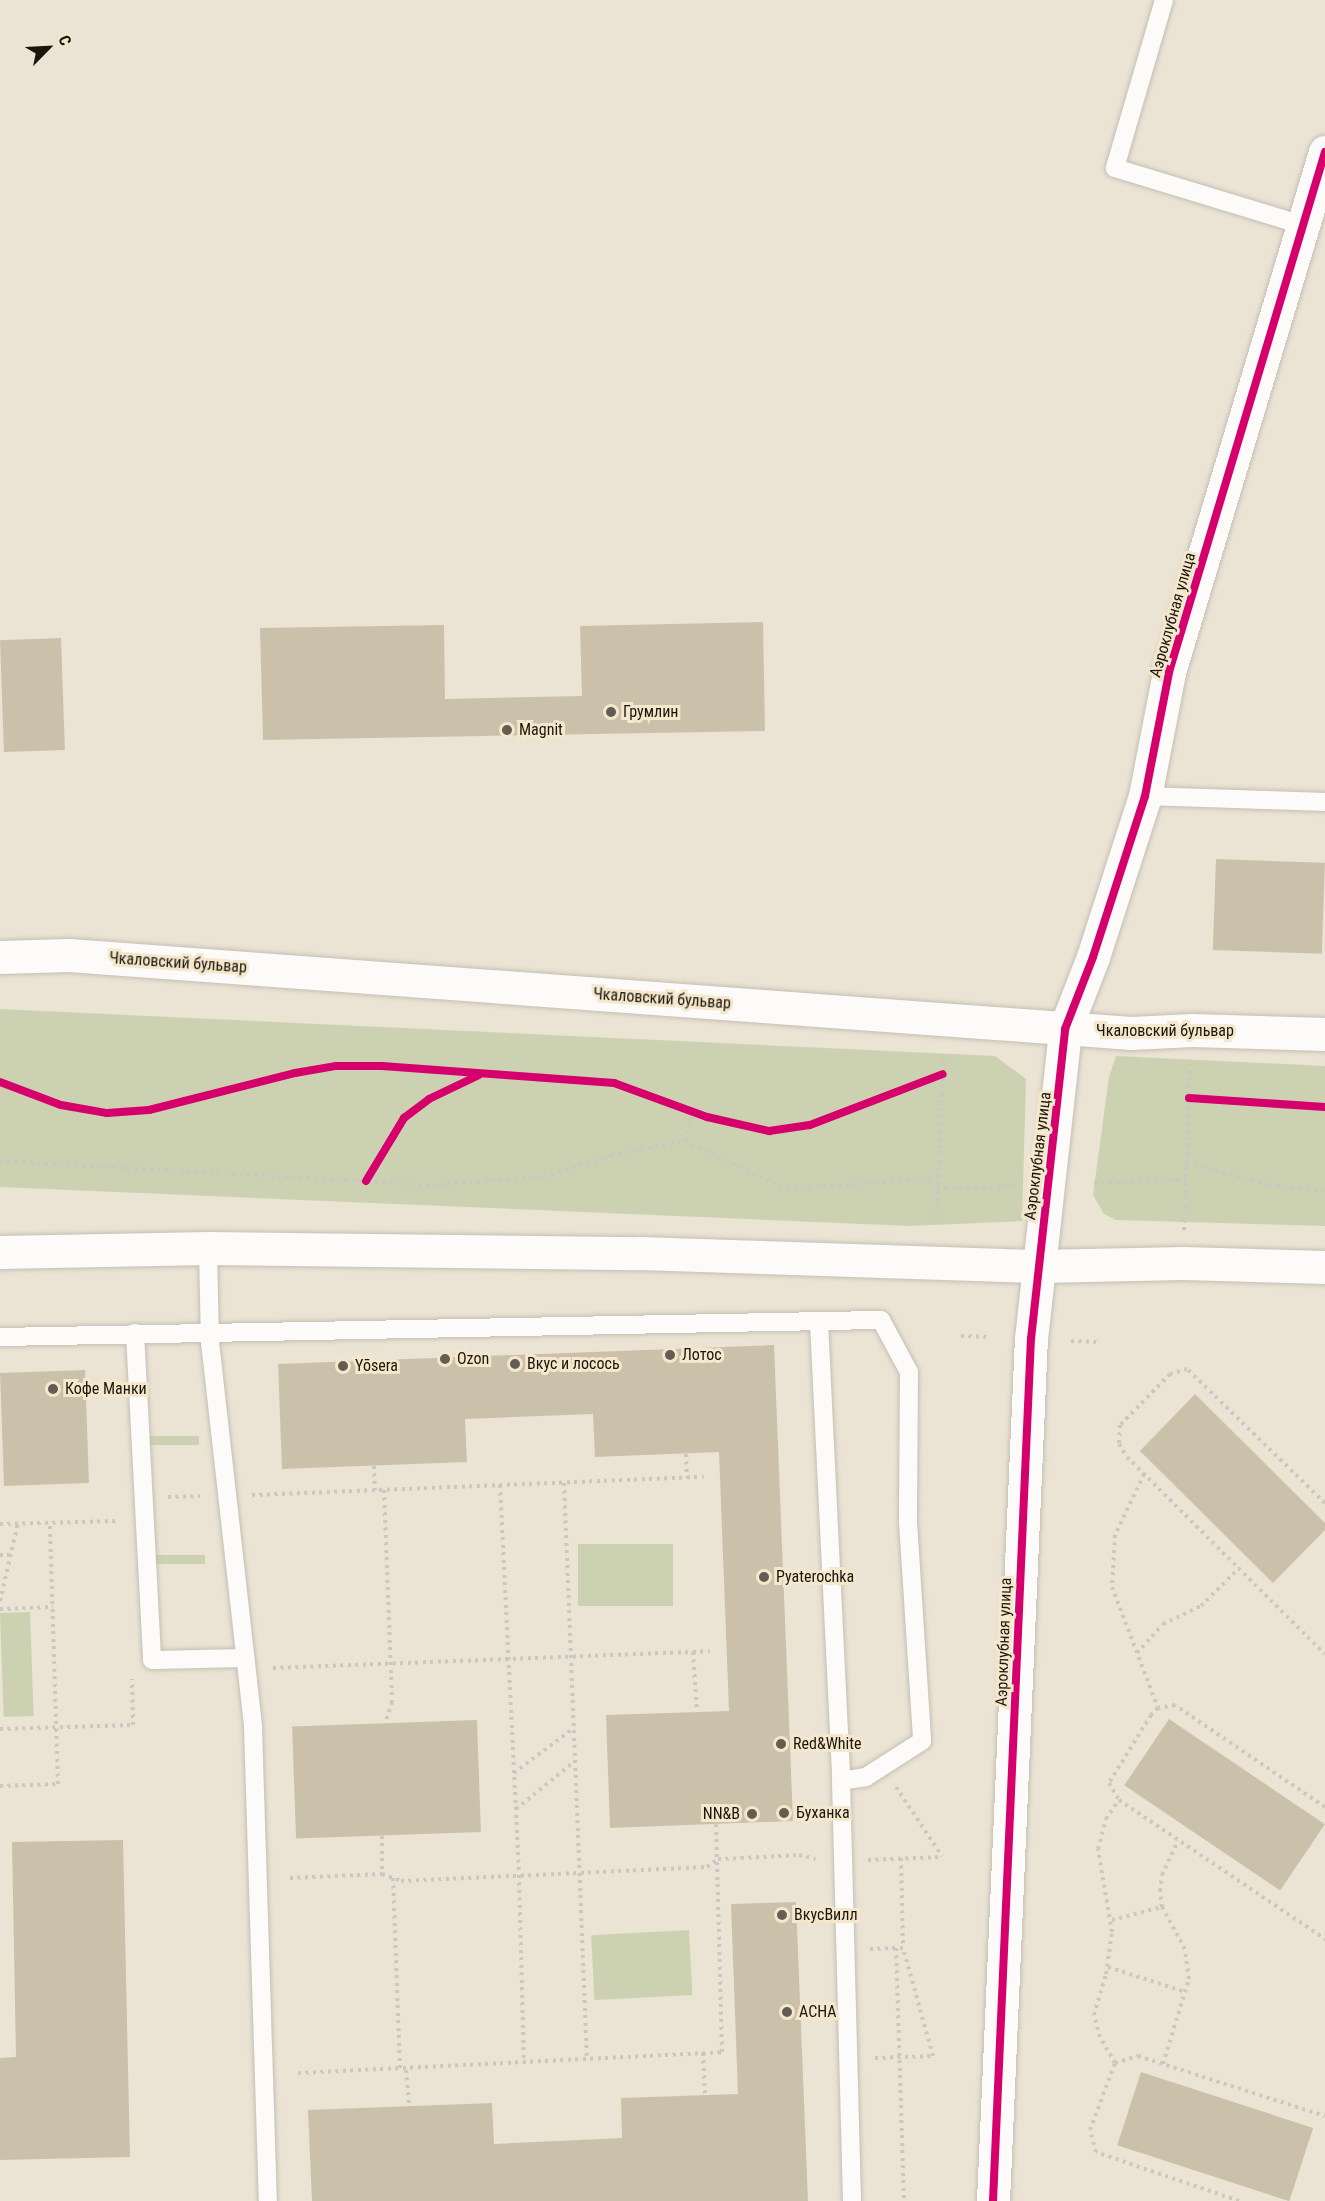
<!DOCTYPE html>
<html>
<head>
<meta charset="utf-8">
<style>
	body { margin:0 }
	#map { position:relative; width:1325px; height:2201px; overflow:hidden; background:#ebe4d5; font-family:"Roboto Condensed",sans-serif }
	div>[style] { position:absolute }
	.green>* { inset:0; background:#ccd2b1; transform-origin:0 0 }
	.building>* { inset:0; background:#cbc1ab; transform-origin:0 0 }
	.path>* { height:4px; margin-top:-2px; transform-origin:0; background:repeating-linear-gradient(90deg,#cbc8c3 0 3px,transparent 0 7.5px) }
	.roads { filter:drop-shadow(0 0 2px #c4bfb3) drop-shadow(0 0 2px #c4bfb3) }
	.service>* { height:18px; margin:-9px; padding:0 9px; transform-origin:9px; border-radius:9px; background:#fcfbf9 }
	.minor>* { height:33px; margin:-16.5px; padding:0 16.5px; transform-origin:16.5px; border-radius:16.5px; background:#fcfbf9 }
	.cycleway>* { height:8px; margin:-4px; padding:0 4px; transform-origin:4px; border-radius:4px; background:#d6006c }
	.dots>* { width:16px; height:16px; translate:-50% -50%; box-sizing:border-box; border:3px solid #f4e7cc; border-radius:50% }
	span { translate:-50% -50%; white-space:nowrap; text-align:center; line-height:1.15; -webkit-text-stroke:6px #f4e7cc; paint-order:stroke }
	.street-label { font-size:16px; color:#1b160c }
	.poi-label { font-size:16px; color:#1b160c }
	.left { translate:0 -50%; text-align:left }
	.right { translate:-100% -50%; text-align:right }
	.north { position:absolute; left:18px; top:18px; width:60px; height:60px; -webkit-text-stroke:4px #f4e7cc; paint-order:stroke; rotate:66deg; font-size:16px; font-weight:700; line-height:24px; text-align:center; color:#1b160c }
	.north::after { content:''; display:block; margin:auto; width:21px; height:27px; background:#1b160c; clip-path:polygon(50% 0,100% 100%,50% 72%,0 100%) }
</style>
</head>
<body>
<div id="map">
	<div class="green">
		<i style="clip-path:polygon(0 1009px,995px 1056px,1026px 1079px,1022px 1221px,910px 1226px,0 1187px)"></i>
		<i style="clip-path:polygon(1116px 1056px,1325px 1066px,1325px 1226px,1116px 1220px,1104px 1214px,1093px 1195px,1109px 1077px)"></i>
		<i style="left:199px;top:1436px;width:9px;height:53px;rotate:90deg"></i>
		<i style="left:578px;top:1544px;width:95px;height:62px"></i>
		<i style="left:205px;top:1555px;width:9px;height:52px;rotate:90deg"></i>
		<i style="left:30px;top:1612px;width:104px;height:30px;rotate:88deg"></i>
		<i style="left:689px;top:1930px;width:65px;height:98px;rotate:87deg"></i>
	</div>
	<div class="building">
		<i style="clip-path:polygon(763px 622px,765px 731px,263px 740px,260px 628px,444px 625px,445px 699px,582px 696px,580px 626px)"></i>
		<i style="left:61px;top:638px;width:112px;height:61px;rotate:88deg"></i>
		<i style="left:1216px;top:859px;width:109px;height:91px;rotate:2deg"></i>
		<i style="clip-path:polygon(774px 1345px,793px 1821px,610px 1828px,606px 1715px,729px 1711px,719px 1452px,595px 1457px,593px 1414px,465px 1419px,467px 1462px,282px 1469px,278px 1364px)"></i>
		<i style="left:85px;top:1370px;width:113px;height:85px;rotate:88deg"></i>
		<i style="clip-path:polygon(1195px 1394px,1325px 1523px,1325px 1530px,1273px 1583px,1140px 1451px)"></i>
		<i style="left:1169px;top:1719px;width:188px;height:80px;rotate:34deg"></i>
		<i style="left:477px;top:1720px;width:112px;height:185px;rotate:88deg"></i>
		<i style="clip-path:polygon(123px 1840px,130px 2157px,0 2160px,0 2058px,16px 2057px,12px 1842px)"></i>
		<i style="clip-path:polygon(796px 1902px,808px 2201px,312px 2201px,308px 2110px,492px 2103px,494px 2144px,622px 2138px,621px 2098px,738px 2094px,731px 1904px)"></i>
		<i style="left:1141px;top:2072px;width:181px;height:77px;rotate:18deg"></i>
	</div>
	<div class="path">
		<i style="left:685px;top:1141px;width:31px;rotate:-75deg"></i>
		<i style="left:0;top:1161px;width:433px;rotate:3.2deg"></i>
		<i style="left:432px;top:1185px;width:112px;rotate:-4.1deg"></i>
		<i style="left:544px;top:1177px;width:71px;rotate:-18.2deg"></i>
		<i style="left:611px;top:1155px;width:75px;rotate:-10.7deg"></i>
		<i style="left:685px;top:1141px;width:112px;rotate:25.4deg"></i>
		<i style="left:786px;top:1189px;width:152px;rotate:-4.1deg"></i>
		<i style="left:1186px;top:1163px;width:86px;rotate:14.8deg"></i>
		<i style="left:1269px;top:1185px;width:56px;rotate:6.1deg"></i>
		<i style="left:1094px;top:1183px;width:92px;rotate:-1.9deg"></i>
		<i style="left:937px;top:1189px;width:78px;rotate:-2.2deg"></i>
		<i style="left:936px;top:1223px;width:169px;rotate:-87.3deg"></i>
		<i style="left:1184px;top:1230px;width:166px;rotate:-87.9deg"></i>
		<i style="left:961px;top:1336px;width:30px;rotate:2deg"></i>
		<i style="left:1071px;top:1341px;width:27px;rotate:2deg"></i>
		<i style="left:686px;top:1454px;width:24px;rotate:88deg"></i>
		<i style="left:374px;top:1466px;width:24px;rotate:88deg"></i>
		<i style="left:1144px;top:1474px;width:68px;rotate:115.4deg"></i>
		<i style="left:1115px;top:1535px;width:52px;rotate:93.3deg"></i>
		<i style="left:1112px;top:1587px;width:129px;rotate:69.2deg"></i>
		<i style="left:564px;top:1483px;width:577px;rotate:87.72deg"></i>
		<i style="left:500px;top:1485px;width:390px;rotate:87.2deg"></i>
		<i style="left:519px;top:1875px;width:188px;rotate:88.5deg"></i>
		<i style="left:384px;top:1490px;width:212px;rotate:87.8deg"></i>
		<i style="left:392px;top:1702px;width:23px;rotate:108deg"></i>
		<i style="left:252px;top:1495px;width:452px;rotate:-2.3deg"></i>
		<i style="left:168px;top:1497px;width:32px;rotate:-2deg"></i>
		<i style="left:1325px;top:1503px;width:192px;rotate:-135.8deg"></i>
		<i style="left:1187px;top:1369px;width:18px;rotate:164deg"></i>
		<i style="left:1170px;top:1374px;width:71px;rotate:134.4deg"></i>
		<i style="left:1120px;top:1425px;width:19px;rotate:93deg"></i>
		<i style="left:1119px;top:1444px;width:15px;rotate:58deg"></i>
		<i style="left:1127px;top:1457px;width:279px;rotate:44.9deg"></i>
		<i style="left:0;top:1524px;width:118px;rotate:-1.5deg"></i>
		<i style="left:0;top:1555px;width:11px"></i>
		<i style="left:0;top:1601px;width:80px;rotate:-77deg"></i>
		<i style="left:0;top:1609px;width:53px;rotate:-2.2deg"></i>
		<i style="left:693px;top:1652px;width:60px;rotate:86.2deg"></i>
		<i style="left:1137px;top:1653px;width:39px;rotate:-48deg"></i>
		<i style="left:1163px;top:1624px;width:42px;rotate:-25.3deg"></i>
		<i style="left:1201px;top:1606px;width:54px;rotate:-45deg"></i>
		<i style="left:273px;top:1668px;width:437px;rotate:-2.2deg"></i>
		<i style="left:0;top:1729px;width:133px;rotate:-1.7deg"></i>
		<i style="left:133px;top:1725px;width:46px;rotate:-91.2deg"></i>
		<i style="left:514px;top:1773px;width:75px;rotate:-36.9deg"></i>
		<i style="left:0;top:1786px;width:58px;rotate:-2deg"></i>
		<i style="left:58px;top:1784px;width:261px;rotate:-91.8deg"></i>
		<i style="left:896px;top:1787px;width:83px;rotate:56.3deg"></i>
		<i style="left:1325px;top:1807px;width:181px;rotate:-145.8deg"></i>
		<i style="left:1175px;top:1705px;width:17px;rotate:170deg"></i>
		<i style="left:1158px;top:1708px;width:10px;rotate:135deg"></i>
		<i style="left:1151px;top:1715px;width:80px;rotate:121.7deg"></i>
		<i style="left:1109px;top:1783px;width:20px;rotate:60deg"></i>
		<i style="left:1119px;top:1800px;width:249px;rotate:34deg"></i>
		<i style="left:516px;top:1809px;width:76px;rotate:-39.1deg"></i>
		<i style="left:382px;top:1836px;width:38px;rotate:90deg"></i>
		<i style="left:901px;top:1858px;width:90px;rotate:88.7deg"></i>
		<i style="left:903px;top:1948px;width:7px;rotate:180deg"></i>
		<i style="left:896px;top:1948px;width:253px;rotate:88.2deg"></i>
		<i style="left:868px;top:1860px;width:74px;rotate:-2.3deg"></i>
		<i style="left:290px;top:1878px;width:92px;rotate:-2.5deg"></i>
		<i style="left:382px;top:1874px;width:20px;rotate:20deg"></i>
		<i style="left:401px;top:1881px;width:306px;rotate:-2.6deg"></i>
		<i style="left:707px;top:1867px;width:14px;rotate:-36deg"></i>
		<i style="left:718px;top:1859px;width:23px;rotate:-2deg"></i>
		<i style="left:741px;top:1858px;width:58px;rotate:-3deg"></i>
		<i style="left:799px;top:1855px;width:17px;rotate:13deg"></i>
		<i style="left:393px;top:1878px;width:192px;rotate:87.9deg"></i>
		<i style="left:1112px;top:1920px;width:52px;rotate:-14.6deg"></i>
		<i style="left:870px;top:1949px;width:26px;rotate:-2deg"></i>
		<i style="left:1108px;top:1967px;width:82px;rotate:17.8deg"></i>
		<i style="left:703px;top:2053px;width:42px;rotate:87.3deg"></i>
		<i style="left:875px;top:2058px;width:58px;rotate:-2deg"></i>
		<i style="left:933px;top:2056px;width:112px;rotate:-105.5deg"></i>
		<i style="left:1115px;top:2063px;width:30px;rotate:-120deg"></i>
		<i style="left:1100px;top:2037px;width:23px;rotate:-105deg"></i>
		<i style="left:1094px;top:2015px;width:43px;rotate:-73.7deg"></i>
		<i style="left:1106px;top:1974px;width:42px;rotate:-81.9deg"></i>
		<i style="left:1112px;top:1932px;width:84px;rotate:-99.6deg"></i>
		<i style="left:1098px;top:1849px;width:31px;rotate:-75deg"></i>
		<i style="left:1106px;top:1819px;width:23px;rotate:-56deg"></i>
		<i style="left:1163px;top:2064px;width:89px;rotate:-73deg"></i>
		<i style="left:1189px;top:1979px;width:30px;rotate:-98deg"></i>
		<i style="left:1185px;top:1949px;width:48px;rotate:-118.7deg"></i>
		<i style="left:1162px;top:1907px;width:16px;rotate:-97deg"></i>
		<i style="left:1160px;top:1891px;width:16px;rotate:-83deg"></i>
		<i style="left:1162px;top:1875px;width:38px;rotate:-65deg"></i>
		<i style="left:406px;top:2070px;width:36px;rotate:85deg"></i>
		<i style="left:298px;top:2073px;width:425px;rotate:-2.8deg"></i>
		<i style="left:722px;top:2052px;width:228px;rotate:-91.5deg"></i>
		<i style="left:1239px;top:2201px;width:151px;rotate:-161.1deg"></i>
		<i style="left:1096px;top:2152px;width:23px;rotate:-105deg"></i>
		<i style="left:1090px;top:2130px;width:72px;rotate:-69.5deg"></i>
		<i style="left:1115px;top:2063px;width:24px;rotate:-17deg"></i>
		<i style="left:1138px;top:2056px;width:196px;rotate:17.8deg"></i>
	</div>
	<div class="roads">
		<div class="service">
			<i style="left:1164px;top:0;width:175px;rotate:106.3deg"></i>
			<i style="left:1115px;top:168px;width:196px;rotate:16.9deg"></i>
			<i style="left:1145px;top:796px;width:180px;rotate:1.9deg"></i>
			<i style="left:208px;top:1248px;width:94px;rotate:88.8deg"></i>
			<i style="left:210px;top:1342px;width:388px;rotate:83.6deg"></i>
			<i style="left:253px;top:1728px;width:473px;rotate:88.2deg"></i>
			<i style="left:819px;top:1323px;width:459px;rotate:87.2deg"></i>
			<i style="left:841px;top:1781px;width:420px;rotate:88.5deg"></i>
			<i style="left:135px;top:1333px;width:327px;rotate:87deg"></i>
			<i style="left:152px;top:1660px;width:93px;rotate:-1.2deg"></i>
			<i style="left:0;top:1337px;width:881px;rotate:-1.11deg"></i>
			<i style="left:881px;top:1320px;width:59px;rotate:61.7deg"></i>
			<i style="left:909px;top:1372px;width:150px;rotate:90.4deg"></i>
			<i style="left:908px;top:1522px;width:219px;rotate:86.3deg"></i>
			<i style="left:922px;top:1741px;width:67px;rotate:147.3deg"></i>
			<i style="left:866px;top:1777px;width:25px;rotate:171deg"></i>
		</div>
		<div class="minor">
			<i style="left:0;top:957px;width:69px;rotate:-1.7deg"></i>
			<i style="left:69px;top:955px;width:1065px;rotate:4.2deg"></i>
			<i style="left:1131px;top:1033px;width:61px;rotate:-2.8deg"></i>
			<i style="left:1192px;top:1030px;width:133px;rotate:1.7deg"></i>
			<i style="left:0;top:1252px;width:208px;rotate:-1.1deg"></i>
			<i style="left:208px;top:1248px;width:432px;rotate:0.7deg"></i>
			<i style="left:640px;top:1253px;width:399px;rotate:1.9deg"></i>
			<i style="left:1039px;top:1266px;width:144px;rotate:-1.2deg"></i>
			<i style="left:1183px;top:1263px;width:142px;rotate:1.6deg"></i>
			<i style="left:993px;top:2201px;width:863px;rotate:-87.48deg"></i>
			<i style="left:1031px;top:1339px;width:312px;rotate:-83.7deg"></i>
			<i style="left:1065px;top:1029px;width:77px;rotate:-68.7deg"></i>
			<i style="left:1093px;top:957px;width:169px;rotate:-72.1deg"></i>
			<i style="left:1145px;top:796px;width:126px;rotate:-79deg"></i>
			<i style="left:1169px;top:672px;width:543px;rotate:-73.3deg"></i>
		</div>
	</div>
	<div class="cycleway">
		<i style="left:0;top:1082px;width:65px;rotate:20.7deg"></i>
		<i style="left:61px;top:1105px;width:47px;rotate:9.9deg"></i>
		<i style="left:107px;top:1113px;width:42px;rotate:-4.1deg"></i>
		<i style="left:149px;top:1110px;width:151px;rotate:-14.2deg"></i>
		<i style="left:295px;top:1073px;width:42px;rotate:-9.7deg"></i>
		<i style="left:336px;top:1066px;width:46px"></i>
		<i style="left:382px;top:1066px;width:233px;rotate:4.2deg"></i>
		<i style="left:614px;top:1083px;width:99px;rotate:20.1deg"></i>
		<i style="left:707px;top:1117px;width:64px;rotate:12.7deg"></i>
		<i style="left:769px;top:1131px;width:41px;rotate:-8.3deg"></i>
		<i style="left:810px;top:1125px;width:142px;rotate:-21deg"></i>
		<i style="left:1189px;top:1098px;width:136px;rotate:3.8deg"></i>
		<i style="left:366px;top:1181px;width:74px;rotate:-58.9deg"></i>
		<i style="left:404px;top:1118px;width:31px;rotate:-37deg"></i>
		<i style="left:429px;top:1099px;width:55px;rotate:-25.6deg"></i>
		<i style="left:993px;top:2201px;width:863px;rotate:-87.48deg"></i>
		<i style="left:1031px;top:1339px;width:312px;rotate:-83.7deg"></i>
		<i style="left:1065px;top:1029px;width:77px;rotate:-68.7deg"></i>
		<i style="left:1093px;top:957px;width:169px;rotate:-72.1deg"></i>
		<i style="left:1145px;top:796px;width:126px;rotate:-79deg"></i>
		<i style="left:1169px;top:672px;width:543px;rotate:-73.3deg"></i>
	</div>
	<div class="dots">
		<i style="left:611px;top:712px;background:#645e52"></i>
		<i style="left:507px;top:730px;background:#645e52"></i>
		<i style="left:670px;top:1355px;background:#645e52"></i>
		<i style="left:445px;top:1359px;background:#645e52"></i>
		<i style="left:515px;top:1364px;background:#645e52"></i>
		<i style="left:343px;top:1366px;background:#645e52"></i>
		<i style="left:53px;top:1389px;background:#645e52"></i>
		<i style="left:764px;top:1577px;background:#645e52"></i>
		<i style="left:781px;top:1744px;background:#645e52"></i>
		<i style="left:784px;top:1813px;background:#645e52"></i>
		<i style="left:752px;top:1814px;background:#645e52"></i>
		<i style="left:782px;top:1915px;background:#645e52"></i>
		<i style="left:787px;top:2012px;background:#645e52"></i>
	</div>
	<div class="street-label">
		<span style="left:1173px;top:615px;rotate:-74deg">Аэроклубная улица</span>
		<span style="left:178px;top:963px;rotate:4deg">Чкаловский бульвар</span>
		<span style="left:662px;top:999px;rotate:4deg">Чкаловский бульвар</span>
		<span style="left:1165px;top:1031px">Чкаловский бульвар</span>
		<span style="left:1038px;top:1156px;rotate:-83deg">Аэроклубная улица</span>
		<span style="left:1004px;top:1642px;rotate:-88deg">Аэроклубная улица</span>
	</div>
	<div class="poi-label">
		<span class="left" style="left:623px;top:712px">Грумлин</span>
		<span class="left" style="left:519px;top:730px">Magnit</span>
		<span class="left" style="left:682px;top:1355px">Лотос</span>
		<span class="left" style="left:457px;top:1359px">Ozon</span>
		<span class="left" style="left:527px;top:1364px">Вкус и лосось</span>
		<span class="left" style="left:355px;top:1366px">Yōsera</span>
		<span class="left" style="left:65px;top:1389px">Кофе Манки</span>
		<span class="left" style="left:776px;top:1577px">Pyaterochka</span>
		<span class="left" style="left:793px;top:1744px">Red&amp;White</span>
		<span class="left" style="left:796px;top:1813px">Буханка</span>
		<span class="right" style="left:740px;top:1814px">NN&amp;B</span>
		<span class="left" style="left:794px;top:1915px">ВкусВилл</span>
		<span class="left" style="left:799px;top:2012px">АСНА</span>
	</div>
	<div class="north">С</div>
</div>
</body>
</html>
